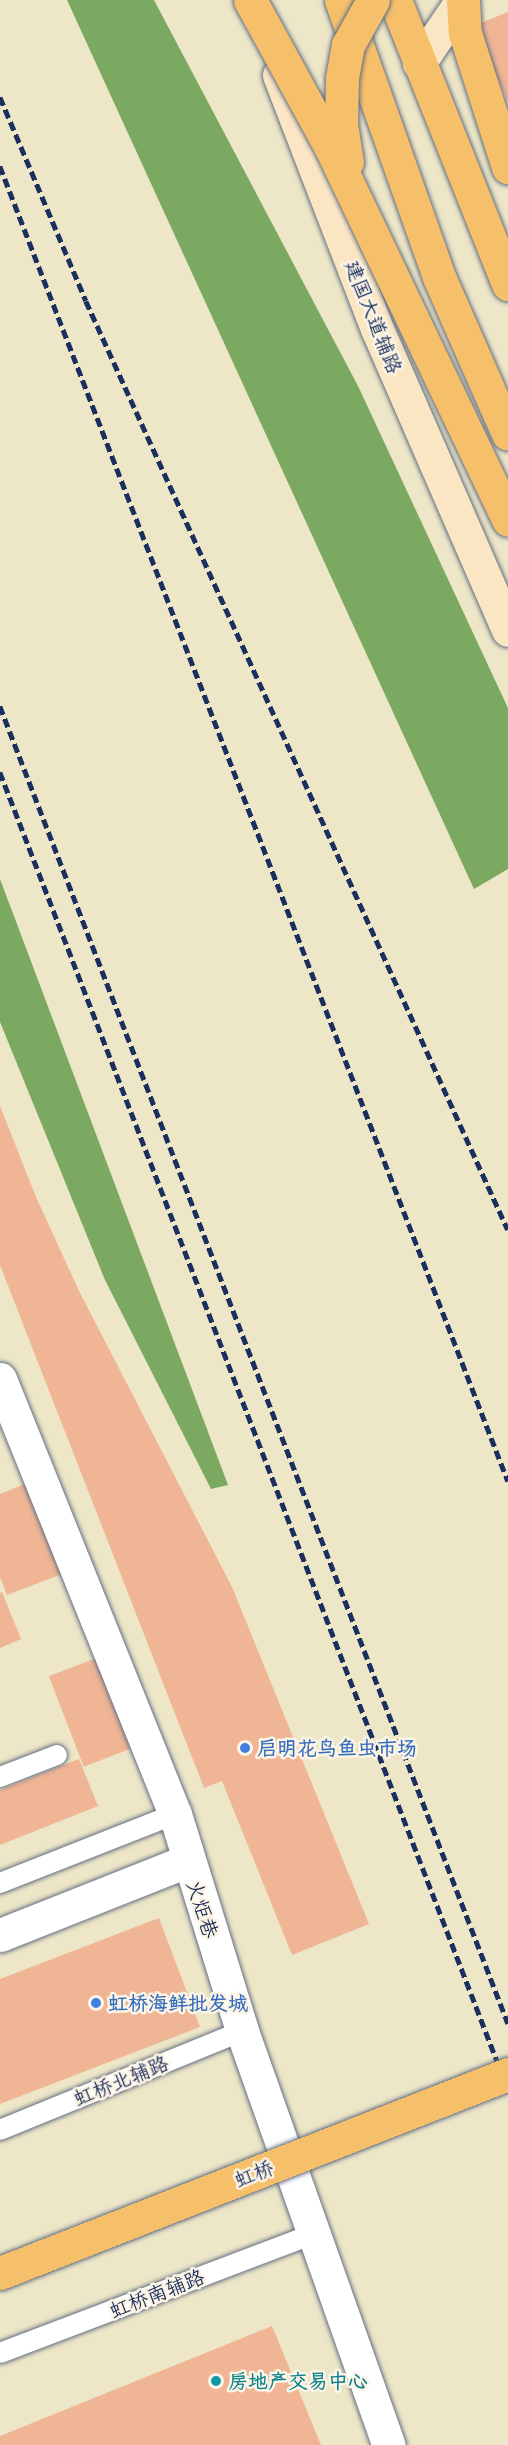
<!DOCTYPE html>
<html>
<head>
<meta charset="utf-8">
<style>
	body { margin:0 }
	#map { position:relative; width:508px; height:2445px; overflow:hidden; background:#ede6c7; font-family:Itim,"LXGW WenKai TC",sans-serif }
	div>[style] { position:absolute }
	.forest>* { inset:0; background:#7ca962 }
	.building>* { inset:0; background:#efb595; transform-origin:0 0 }
	.roads { filter:drop-shadow(0 0 2px #646f83) drop-shadow(0 0 2px #646f83) }
	.lane>* { height:20px; margin:-10px; padding:0 10px; transform-origin:10px; border-radius:10px; background:#fff }
	.street>* { height:33px; margin:-16.5px; padding:0 16.5px; transform-origin:16.5px; border-radius:16.5px; background:#fff }
	.secondary>* { height:33px; margin:-16.5px; padding:0 16.5px; transform-origin:16.5px; border-radius:16.5px; background:#fbe6c4 }
	.highway>* { height:33px; margin:-16.5px; padding:0 16.5px; transform-origin:16.5px; border-radius:16.5px; background:#f6c06b }
	.rail>* { height:4.5px; margin-top:-2.25px; transform-origin:0; background:repeating-linear-gradient(90deg,#1b2f5e 0 9px,transparent 0 13.5px) }
	.bridges { filter:drop-shadow(0 0 2px #646f83) drop-shadow(0 0 2px #646f83) }
	.primary-bridge>* { height:33px; margin:-16.5px; padding:0 16.5px; transform-origin:16.5px; border-radius:16.5px; background:#f6c06b }
	.highway-bridge>* { height:33px; margin:-16.5px; padding:0 16.5px; transform-origin:16.5px; border-radius:16.5px; background:#f6c06b }
	.dots>* { width:16px; height:16px; translate:-50% -50%; box-sizing:border-box; border:3px solid #fcf5e5; border-radius:50% }
	span { translate:-50% -50%; white-space:nowrap; text-align:center; line-height:1.15; -webkit-text-stroke:5px #fcf5e5; paint-order:stroke }
	.street-label { font-size:20px; color:#1b2f5e }
	.shop-label { font-size:20px; color:#366cbe; font-weight:700 }
	.left { translate:0 -50%; text-align:left }
	.culture-label { font-size:20px; color:#0d838f; font-weight:700 }
</style>
</head>
<body>
<div id="map">
	<div class="forest">
		<i style="clip-path:polygon(67px 0,154px 0,358px 386px,508px 708px,508px 869px,474px 889px)"></i>
		<i style="clip-path:polygon(0 879px,228px 1485px,211px 1489px,105px 1280px,0 1022px)"></i>
	</div>
	<div class="building">
		<i style="clip-path:polygon(508px 12px,508px 103px,476px 25px)"></i>
		<i style="clip-path:polygon(0 1106px,36px 1197px,79px 1291px,232px 1587px,369px 1924px,292px 1955px,222px 1781px,204px 1788px,0 1265px)"></i>
		<i style="clip-path:polygon(27px 1483px,62px 1574px,7px 1595px,0 1577px,0 1494px)"></i>
		<i style="clip-path:polygon(2px 1592px,21px 1639px,0 1648px,0 1593px)"></i>
		<i style="left:104px;top:1655px;width:97px;height:59px;rotate:69deg"></i>
		<i style="clip-path:polygon(79px 1759px,98px 1806px,0 1845px,0 1790px)"></i>
		<i style="clip-path:polygon(159px 1918px,200px 2027px,0 2104px,0 1979px)"></i>
		<i style="clip-path:polygon(272px 2326px,321px 2445px,0 2445px,0 2436px)"></i>
	</div>
	<div class="roads">
		<div class="lane">
			<i style="left:0;top:1777px;width:61px;rotate:-21.1deg"></i>
			<i style="left:0;top:1883px;width:188px;rotate:-21.5deg"></i>
			<i style="left:0;top:2130px;width:261px;rotate:-22.2deg"></i>
			<i style="left:0;top:2353px;width:336px;rotate:-20.8deg"></i>
		</div>
		<div class="street">
			<i style="left:0;top:1379px;width:469px;rotate:68.1deg"></i>
			<i style="left:175px;top:1814px;width:227px;rotate:72.8deg"></i>
			<i style="left:242px;top:2031px;width:439px;rotate:70.5deg"></i>
			<i style="left:0;top:1935px;width:201px;rotate:-21.6deg"></i>
		</div>
		<div class="secondary">
			<i style="left:419px;top:63px;width:76px;rotate:-55.7deg"></i>
			<i style="left:279px;top:75px;width:274px;rotate:68.9deg"></i>
			<i style="left:378px;top:331px;width:326px;rotate:66.5deg"></i>
		</div>
		<div class="highway">
			<i style="left:341px;top:0;width:294px;rotate:70.5deg"></i>
			<i style="left:439px;top:277px;width:171px;rotate:66.3deg"></i>
			<i style="left:395px;top:0;width:306px;rotate:68.3deg"></i>
			<i style="left:463px;top:0;width:33px;rotate:87deg"></i>
			<i style="left:465px;top:33px;width:141px;rotate:72.2deg"></i>
		</div>
	</div>
	<div class="rail">
		<i style="left:0;top:97px;width:221px;rotate:67.1deg"></i>
		<i style="left:86px;top:301px;width:1020px;rotate:65.57deg"></i>
		<i style="left:0;top:166px;width:1410px;rotate:68.88deg"></i>
		<i style="left:0;top:706px;width:1412px;rotate:68.91deg"></i>
		<i style="left:0;top:772px;width:1412px;rotate:68.91deg"></i>
	</div>
	<div class="bridges">
		<div class="primary-bridge">
			<i style="left:0;top:2273px;width:546px;rotate:-21.39deg"></i>
		</div>
		<div class="highway-bridge">
			<i style="left:250px;top:0;width:166px;rotate:61.3deg"></i>
			<i style="left:330px;top:146px;width:414px;rotate:64.5deg"></i>
			<i style="left:347px;top:162px;width:36px;rotate:-99deg"></i>
			<i style="left:341px;top:126px;width:48px;rotate:-88.8deg"></i>
			<i style="left:342px;top:78px;width:34px;rotate:-80deg"></i>
			<i style="left:348px;top:45px;width:51px;rotate:-60.9deg"></i>
		</div>
	</div>
	<div class="dots">
		<i style="left:245px;top:1748px;background:#3f7fe0"></i>
		<i style="left:96px;top:2003px;background:#3f7fe0"></i>
		<i style="left:216px;top:2381px;background:#0f9aa8"></i>
	</div>
	<div class="street-label">
		<span style="left:373px;top:317px;rotate:68deg">建国大道辅路</span>
		<span style="left:202px;top:1909px;rotate:72deg">火炬巷</span>
		<span style="left:121px;top:2081px;rotate:-22deg">虹桥北辅路</span>
		<span style="left:254px;top:2174px;rotate:-21deg">虹桥</span>
		<span style="left:157px;top:2294px;rotate:-21deg">虹桥南辅路</span>
	</div>
	<div class="shop-label">
		<span class="left" style="left:257px;top:1748px">启明花鸟鱼虫市场</span>
		<span class="left" style="left:108px;top:2003px">虹桥海鲜批发城</span>
	</div>
	<div class="culture-label">
		<span class="left" style="left:228px;top:2381px">房地产交易中心</span>
	</div>
</div>
</body>
</html>
